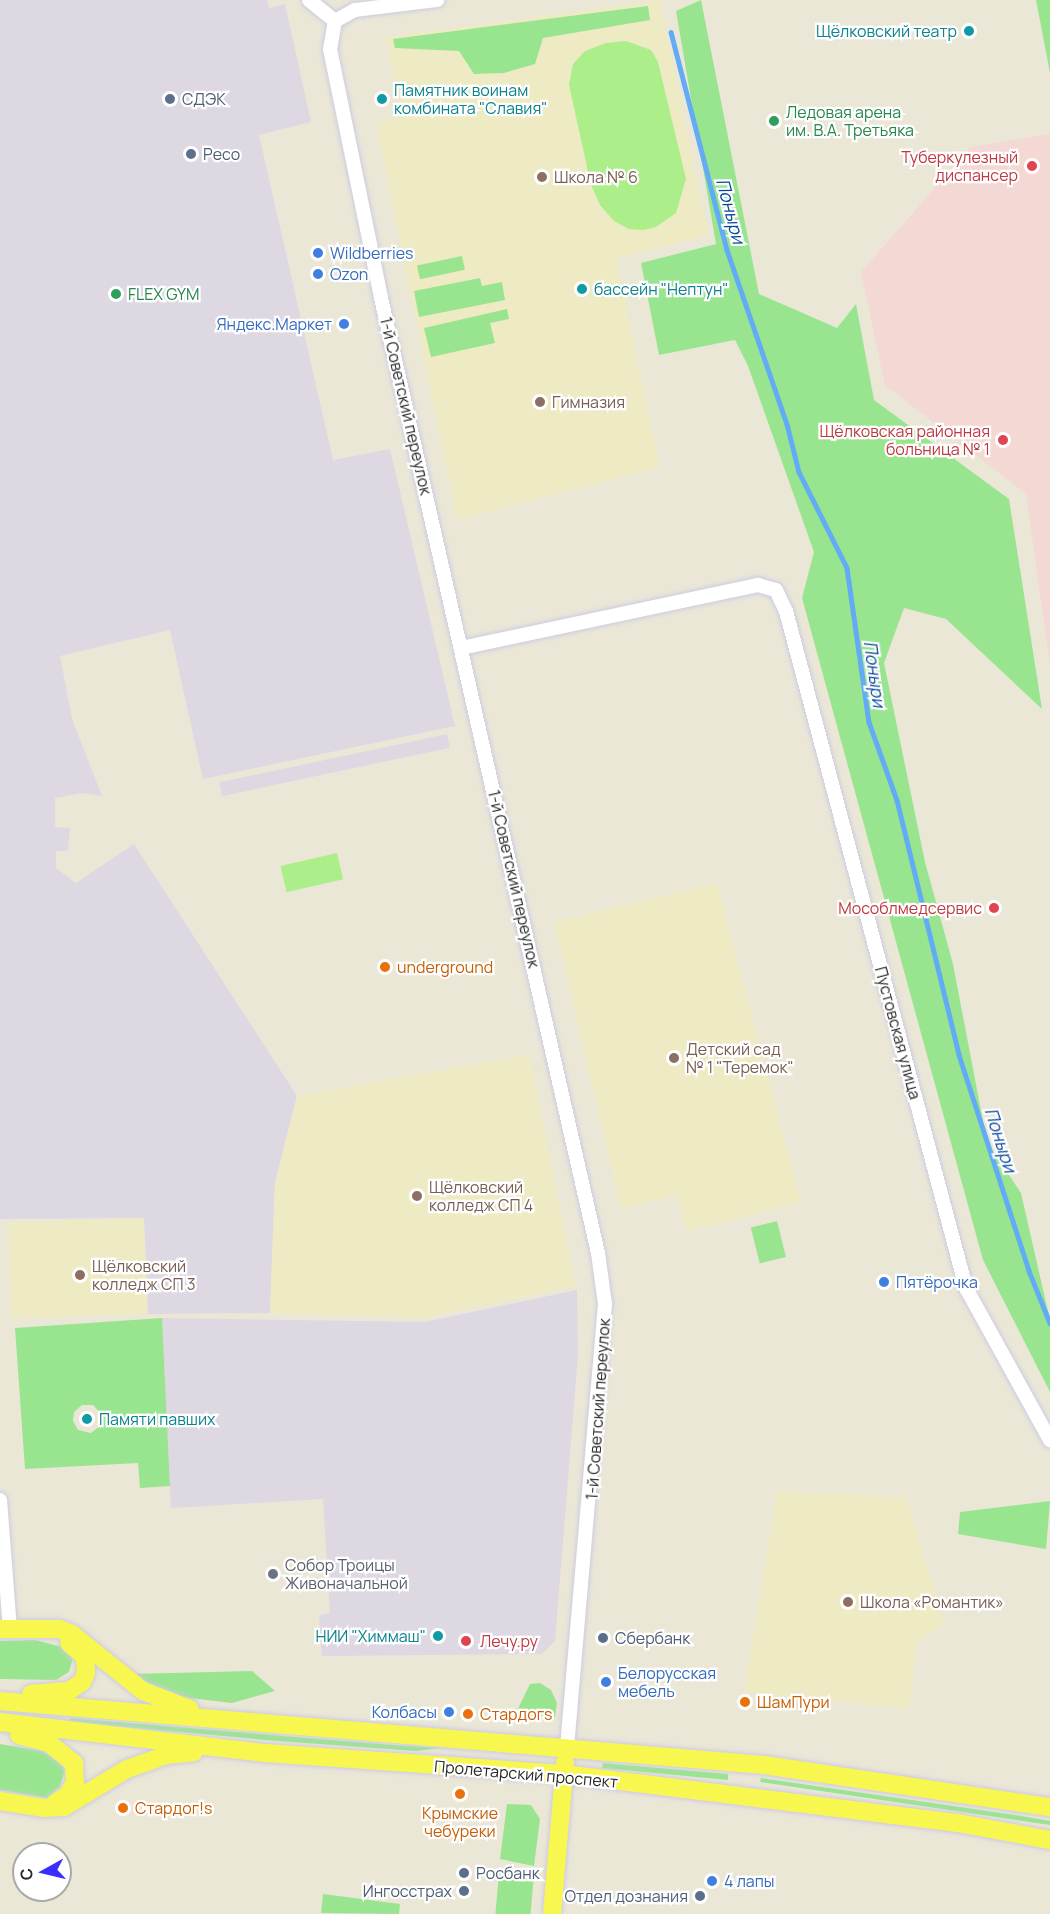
<!DOCTYPE html>
<html>
<head>
<meta charset="utf-8">
<style>
	body { margin:0 }
	#map { position:relative; width:1050px; height:1914px; overflow:hidden; background:#ebe7d7; font-family:Manrope,sans-serif }
	div>[style] { position:absolute }
	.industrial>* { inset:0; background:#ddd8e2; transform-origin:0 0 }
	.education>* { inset:0; background:#eeeac4; transform-origin:0 0 }
	.medical>* { inset:0; background:#f3d8d3 }
	.green>* { inset:0; background:#99e58f; transform-origin:0 0 }
	.pitch>* { inset:0; background:#acee8a; transform-origin:0 0 }
	.stream>* { height:4.5px; margin:-2.25px; padding:0 2.25px; transform-origin:2.25px; border-radius:2.25px; background:#62acf5 }
	.roads { filter:drop-shadow(0 0 2px #cdcce1) drop-shadow(0 0 2px #cdcce1) }
	.minor>* { height:14px; margin:-7px; padding:0 7px; transform-origin:7px; border-radius:7px; background:#fff }
	.major>* { height:18px; margin:-9px; padding:0 9px; transform-origin:9px; border-radius:9px; background:#f8f74f }
	.dots>* { width:16px; height:16px; translate:-50% -50%; box-sizing:border-box; border:3px solid #fff; border-radius:50% }
	span { translate:-50% -50%; white-space:nowrap; text-align:center; line-height:1.15; -webkit-text-stroke:4.5px #fff; paint-order:stroke }
	.culture-label { font-size:16px; color:#0d838f }
	.right { translate:-100% -50%; text-align:right }
	.left { translate:0 -50%; text-align:left }
	.service-label { font-size:16px; color:#4e5e75 }
	.leisure-label { font-size:16px; color:#27864d }
	.health-label { font-size:16px; color:#be3a42 }
	.education-label { font-size:16px; color:#785e54 }
	.shop-label { font-size:16px; color:#366cbe }
	.street-label { font-size:16px; color:#272727 }
	.food-label { font-size:16px; color:#c56008 }
	.worship-label { font-size:16px; color:#5b616d }
	.water-label { font-size:18px; color:#06469c; font-style:italic }
	.north { position:absolute; left:12px; top:1842px; width:60px; height:60px; box-sizing:border-box; background:#fff; border:2px solid #a9a9a9; border-radius:50%; rotate:262deg; font-size:16px; font-weight:700; line-height:24px; text-align:center; color:#272727 }
	.north::after { content:''; display:block; margin:auto; width:21px; height:27px; background:#382fff; clip-path:polygon(50% 0,100% 100%,50% 72%,0 100%) }
</style>
</head>
<body>
<div id="map">
	<div class="industrial">
		<i style="clip-path:polygon(0 0,267px 0,269px 8px,285px 4px,311px 122px,259px 135px,333px 460px,390px 449px,455px 726px,203px 779px,170px 630px,60px 656px,72px 719px,102px 796px,82px 793px,55px 798px,55px 827px,70px 828px,68px 851px,56px 851px,56px 868px,76px 883px,134px 844px,297px 1096px,275px 1183px,270px 1313px,148px 1314px,144px 1218px,0 1219px)"></i>
		<i style="left:447px;top:734px;width:14px;height:233px;rotate:78deg"></i>
		<i style="clip-path:polygon(577px 1290px,578px 1355px,555px 1641px,542px 1654px,322px 1656px,319px 1615px,330px 1613px,323px 1499px,171px 1508px,162px 1318px,425px 1322px)"></i>
	</div>
	<div class="education">
		<i style="clip-path:polygon(660px 0,708px 235px,616px 259px,660px 467px,457px 520px,376px 123px,402px 118px,386px 37px)"></i>
		<i style="clip-path:polygon(717px 883px,801px 1202px,686px 1232px,677px 1195px,621px 1209px,554px 922px)"></i>
		<i style="clip-path:polygon(529px 1054px,576px 1286px,423px 1318px,270px 1313px,275px 1183px,297px 1096px)"></i>
		<i style="left:144px;top:1218px;width:96px;height:136px;rotate:88deg"></i>
		<i style="clip-path:polygon(777px 1491px,907px 1497px,944px 1624px,917px 1643px,909px 1709px,744px 1692px)"></i>
	</div>
	<div class="medical">
		<i style="clip-path:polygon(1050px 134px,1050px 665px,1026px 494px,885px 385px,861px 272px,971px 147px)"></i>
	</div>
	<div class="green">
		<i style="clip-path:polygon(701px 0,759px 294px,837px 328px,856px 304px,874px 400px,1009px 499px,1042px 709px,946px 619px,904px 608px,884px 663px,925px 862px,953px 964px,987px 1142px,1021px 1193px,1050px 1320px,1050px 1392px,983px 1260px,802px 598px,814px 552px,748px 366px,735px 340px,659px 355px,641px 263px,716px 244px,676px 11px)"></i>
		<i style="clip-path:polygon(1036px 0,1050px 0,1050px 73px)"></i>
		<i style="clip-path:polygon(648px 6px,650px 20px,543px 38px,535px 64px,504px 73px,474px 74px,459px 51px,395px 48px,393px 39px)"></i>
		<i style="left:462px;top:256px;width:14px;height:46px;rotate:78deg"></i>
		<i style="clip-path:polygon(480px 278px,482px 286px,502px 282px,505px 300px,419px 317px,414px 291px)"></i>
		<i style="clip-path:polygon(507px 309px,509px 319px,490px 323px,495px 343px,431px 357px,424px 328px)"></i>
		<i style="left:777px;top:1221px;width:37px;height:27px;rotate:76deg"></i>
		<i style="clip-path:polygon(evenodd,162px 1318px,170px 1486px,140px 1488px,138px 1463px,25px 1469px,15px 1328px,162px 1318px,82px 1405px,93px 1405px,102px 1415px,101px 1425px,91px 1433px,78px 1430px,73px 1421px,74px 1412px,82px 1405px)"></i>
		<i style="clip-path:polygon(1050px 1501px,1046px 1549px,958px 1534px,960px 1512px)"></i>
		<i style="clip-path:polygon(35px 1640px,70px 1649px,73px 1658px,69px 1672px,56px 1680px,0 1679px,0 1641px)"></i>
		<i style="clip-path:polygon(252px 1671px,275px 1691px,232px 1703px,172px 1696px,131px 1674px)"></i>
		<i style="clip-path:polygon(530px 1684px,540px 1683px,551px 1690px,557px 1703px,555px 1717px,515px 1715px)"></i>
		<i style="clip-path:polygon(70px 1718px,381px 1744px,441px 1748px,416px 1751px,277px 1741px,70px 1722px)"></i>
		<i style="clip-path:polygon(0 1744px,42px 1751px,60px 1762px,65px 1771px,60px 1786px,48px 1798px,0 1790px)"></i>
		<i style="clip-path:polygon(603px 1763px,728px 1774px,728px 1780px,602px 1768px)"></i>
		<i style="clip-path:polygon(761px 1778px,1021px 1816px,1050px 1821px,1050px 1825px,760px 1782px)"></i>
		<i style="clip-path:polygon(507px 1804px,531px 1805px,540px 1819px,534px 1866px,500px 1859px)"></i>
		<i style="left:499px;top:1873px;width:35px;height:41px;rotate:5deg"></i>
		<i style="clip-path:polygon(323px 1894px,400px 1904px,399px 1914px,321px 1913px)"></i>
	</div>
	<div class="pitch">
		<i style="clip-path:polygon(626px 41px,651px 50px,658px 62px,686px 179px,676px 213px,656px 227px,644px 230px,629px 229px,614px 221px,600px 205px,591px 185px,569px 85px,573px 64px,585px 51px,606px 43px)"></i>
		<i style="left:337px;top:853px;width:27px;height:58px;rotate:77deg"></i>
	</div>
	<div class="stream">
		<i style="left:671px;top:32px;width:225px;rotate:75.6deg"></i>
		<i style="left:727px;top:250px;width:184px;rotate:71deg"></i>
		<i style="left:787px;top:424px;width:49px;rotate:76deg"></i>
		<i style="left:799px;top:472px;width:107px;rotate:63.4deg"></i>
		<i style="left:847px;top:568px;width:156px;rotate:81.9deg"></i>
		<i style="left:869px;top:722px;width:83px;rotate:70.3deg"></i>
		<i style="left:897px;top:800px;width:262px;rotate:76.3deg"></i>
		<i style="left:959px;top:1055px;width:227px;rotate:72deg"></i>
		<i style="left:1029px;top:1271px;width:56px;rotate:68deg"></i>
	</div>
	<div class="roads">
		<div class="minor">
			<i style="left:309px;top:0;width:33px;rotate:39deg"></i>
			<i style="left:335px;top:21px;width:28px;rotate:100deg"></i>
			<i style="left:330px;top:49px;width:254px;rotate:78.4deg"></i>
			<i style="left:381px;top:298px;width:979px;rotate:77.2deg"></i>
			<i style="left:598px;top:1253px;width:51px;rotate:82.2deg"></i>
			<i style="left:605px;top:1304px;width:445px;rotate:94.9deg"></i>
			<i style="left:335px;top:21px;width:23px;rotate:-29deg"></i>
			<i style="left:355px;top:10px;width:83px;rotate:-7deg"></i>
			<i style="left:461px;top:648px;width:304px;rotate:-12deg"></i>
			<i style="left:758px;top:585px;width:19px;rotate:16deg"></i>
			<i style="left:776px;top:590px;width:23px;rotate:65deg"></i>
			<i style="left:786px;top:611px;width:701px;rotate:75.11deg"></i>
			<i style="left:966px;top:1288px;width:174px;rotate:61.1deg"></i>
			<i style="left:0;top:1500px;width:129px;rotate:85.6deg"></i>
		</div>
		<div class="major">
			<i style="left:0;top:1629px;width:59px"></i>
			<i style="left:59px;top:1629px;width:14px;rotate:21deg"></i>
			<i style="left:72px;top:1634px;width:91px;rotate:38.8deg"></i>
			<i style="left:143px;top:1691px;width:50px;rotate:21deg"></i>
			<i style="left:31px;top:1694px;width:38px;rotate:-5deg"></i>
			<i style="left:69px;top:1691px;width:16px;rotate:-35deg"></i>
			<i style="left:82px;top:1682px;width:10px;rotate:-66deg"></i>
			<i style="left:86px;top:1673px;width:16px;rotate:-94deg"></i>
			<i style="left:85px;top:1657px;width:21px;rotate:-139deg"></i>
			<i style="left:0;top:1701px;width:767px;rotate:4.79deg"></i>
			<i style="left:764px;top:1765px;width:289px;rotate:8.4deg"></i>
			<i style="left:0;top:1722px;width:267px;rotate:6.7deg"></i>
			<i style="left:265px;top:1753px;width:300px;rotate:4deg"></i>
			<i style="left:564px;top:1774px;width:397px;rotate:7.1deg"></i>
			<i style="left:958px;top:1823px;width:94px;rotate:10.5deg"></i>
			<i style="left:19px;top:1735px;width:31px;rotate:15deg"></i>
			<i style="left:49px;top:1743px;width:32px;rotate:39deg"></i>
			<i style="left:74px;top:1763px;width:19px;rotate:87deg"></i>
			<i style="left:75px;top:1782px;width:15px;rotate:118deg"></i>
			<i style="left:68px;top:1795px;width:15px;rotate:148deg"></i>
			<i style="left:0;top:1801px;width:45px;rotate:9deg"></i>
			<i style="left:44px;top:1808px;width:20px;rotate:-3deg"></i>
			<i style="left:64px;top:1807px;width:74px;rotate:-31.1deg"></i>
			<i style="left:127px;top:1769px;width:42px;rotate:-19.3deg"></i>
			<i style="left:167px;top:1755px;width:27px;rotate:-6deg"></i>
			<i style="left:552px;top:1914px;width:152px;rotate:-85.1deg"></i>
		</div>
	</div>
	<div class="dots">
		<i style="left:969px;top:31px;background:#0f9aa8"></i>
		<i style="left:170px;top:99px;background:#5c6f8a"></i>
		<i style="left:382px;top:99px;background:#0f9aa8"></i>
		<i style="left:774px;top:121px;background:#2e9e5b"></i>
		<i style="left:191px;top:154px;background:#5c6f8a"></i>
		<i style="left:1032px;top:166px;background:#e0444e"></i>
		<i style="left:542px;top:177px;background:#8d6e63"></i>
		<i style="left:318px;top:253px;background:#3f7fe0"></i>
		<i style="left:318px;top:274px;background:#3f7fe0"></i>
		<i style="left:582px;top:289px;background:#0f9aa8"></i>
		<i style="left:116px;top:294px;background:#2e9e5b"></i>
		<i style="left:344px;top:324px;background:#3f7fe0"></i>
		<i style="left:540px;top:402px;background:#8d6e63"></i>
		<i style="left:1003px;top:440px;background:#e0444e"></i>
		<i style="left:994px;top:908px;background:#e0444e"></i>
		<i style="left:385px;top:967px;background:#e8710a"></i>
		<i style="left:674px;top:1058px;background:#8d6e63"></i>
		<i style="left:417px;top:1196px;background:#8d6e63"></i>
		<i style="left:80px;top:1275px;background:#8d6e63"></i>
		<i style="left:884px;top:1282px;background:#3f7fe0"></i>
		<i style="left:87px;top:1419px;background:#0f9aa8"></i>
		<i style="left:273px;top:1574px;background:#6b7280"></i>
		<i style="left:848px;top:1602px;background:#8d6e63"></i>
		<i style="left:438px;top:1636px;background:#0f9aa8"></i>
		<i style="left:603px;top:1638px;background:#5c6f8a"></i>
		<i style="left:466px;top:1641px;background:#e0444e"></i>
		<i style="left:606px;top:1682px;background:#3f7fe0"></i>
		<i style="left:745px;top:1702px;background:#e8710a"></i>
		<i style="left:449px;top:1712px;background:#3f7fe0"></i>
		<i style="left:468px;top:1714px;background:#e8710a"></i>
		<i style="left:460px;top:1794px;background:#e8710a"></i>
		<i style="left:123px;top:1808px;background:#e8710a"></i>
		<i style="left:464px;top:1873px;background:#5c6f8a"></i>
		<i style="left:712px;top:1881px;background:#3f7fe0"></i>
		<i style="left:464px;top:1891px;background:#5c6f8a"></i>
		<i style="left:700px;top:1896px;background:#5c6f8a"></i>
	</div>
	<div class="culture-label">
		<span class="right" style="left:957px;top:31px">Щёлковский театр</span>
		<span class="left" style="left:394px;top:99px">Памятник воинам<br>комбината "Славия"</span>
		<span class="left" style="left:594px;top:289px">бассейн "Нептун"</span>
		<span class="left" style="left:99px;top:1419px">Памяти павших</span>
		<span class="right" style="left:426px;top:1636px">НИИ "Химмаш"</span>
	</div>
	<div class="service-label">
		<span class="left" style="left:182px;top:99px">СДЭК</span>
		<span class="left" style="left:203px;top:154px">Ресо</span>
		<span class="left" style="left:615px;top:1638px">Сбербанк</span>
		<span class="left" style="left:476px;top:1873px">Росбанк</span>
		<span class="right" style="left:452px;top:1891px">Ингосстрах</span>
		<span class="right" style="left:688px;top:1896px">Отдел дознания</span>
	</div>
	<div class="leisure-label">
		<span class="left" style="left:786px;top:121px">Ледовая арена<br>им. В.А. Третьяка</span>
		<span class="left" style="left:128px;top:294px">FLEX GYM</span>
	</div>
	<div class="health-label">
		<span class="right" style="left:1018px;top:166px">Туберкулезный<br>диспансер</span>
		<span class="right" style="left:990px;top:440px">Щёлковская районная<br>больница № 1</span>
		<span class="right" style="left:982px;top:908px">Мособлмедсервис</span>
		<span class="left" style="left:480px;top:1641px">Лечу.ру</span>
	</div>
	<div class="education-label">
		<span class="left" style="left:554px;top:177px">Школа № 6</span>
		<span class="left" style="left:552px;top:402px">Гимназия</span>
		<span class="left" style="left:686px;top:1058px">Детский сад<br>№ 1 "Теремок"</span>
		<span class="left" style="left:429px;top:1196px">Щёлковский<br>колледж СП 4</span>
		<span class="left" style="left:92px;top:1275px">Щёлковский<br>колледж СП 3</span>
		<span class="left" style="left:860px;top:1602px">Школа «Романтик»</span>
	</div>
	<div class="shop-label">
		<span class="left" style="left:330px;top:253px">Wildberries</span>
		<span class="left" style="left:330px;top:274px">Ozon</span>
		<span class="right" style="left:332px;top:324px">Яндекс.Маркет</span>
		<span class="left" style="left:896px;top:1282px">Пятёрочка</span>
		<span class="left" style="left:618px;top:1682px">Белорусская<br>мебель</span>
		<span class="right" style="left:437px;top:1712px">Колбасы</span>
		<span class="left" style="left:724px;top:1881px">4 лапы</span>
	</div>
	<div class="street-label">
		<span style="left:406px;top:406px;rotate:77deg">1-й Советский переулок</span>
		<span style="left:514px;top:879px;rotate:77deg">1-й Советский переулок</span>
		<span style="left:898px;top:1033px;rotate:75deg">Пустовская улица</span>
		<span style="left:598px;top:1409px;rotate:-86deg">1-й Советский переулок</span>
		<span style="left:526px;top:1774px;rotate:5deg">Пролетарский проспект</span>
	</div>
	<div class="food-label">
		<span class="left" style="left:397px;top:967px">underground</span>
		<span class="left" style="left:757px;top:1702px">ШамПури</span>
		<span class="left" style="left:480px;top:1714px">Стардогs</span>
		<span class="left" style="left:135px;top:1808px">Стардог!s</span>
		<span style="left:460px;top:1822px">Крымские<br>чебуреки</span>
	</div>
	<div class="worship-label">
		<span class="left" style="left:285px;top:1574px">Собор Троицы<br>Живоначальной</span>
	</div>
	<div class="water-label">
		<span style="left:731px;top:211px;rotate:75deg">Поныри</span>
		<span style="left:875px;top:674px;rotate:82deg">Поныри</span>
		<span style="left:1001px;top:1140px;rotate:72deg">Поныри</span>
	</div>
	<div class="north">С</div>
</div>
</body>
</html>
